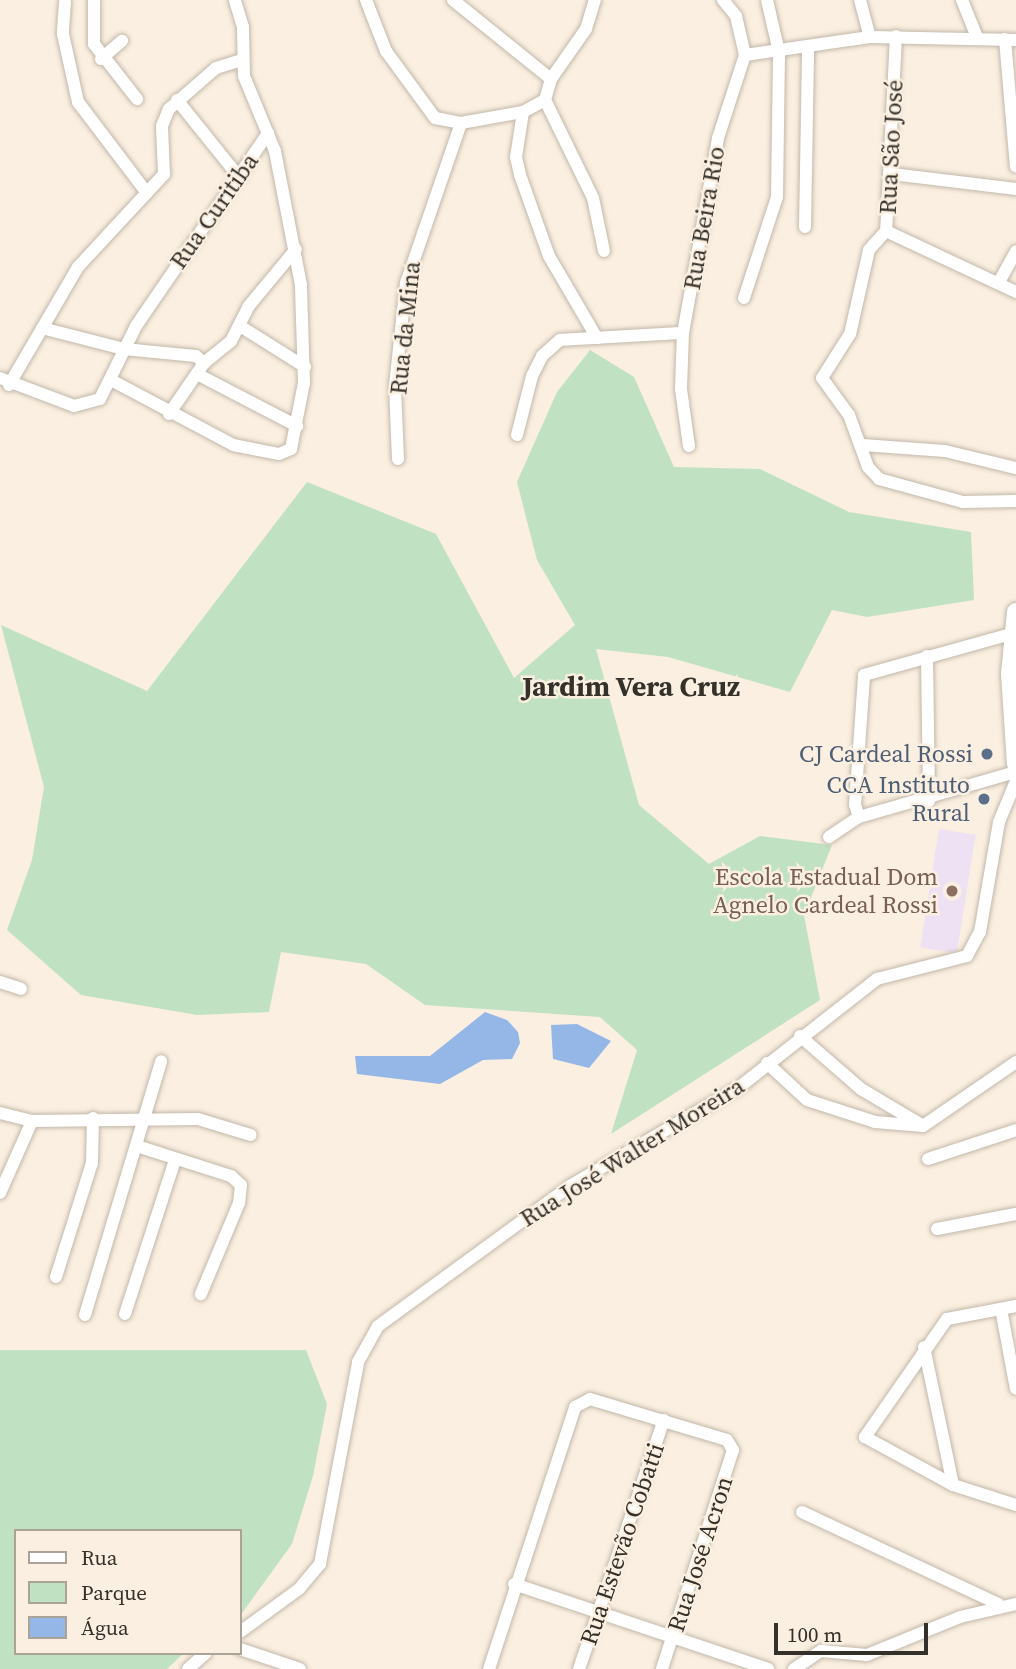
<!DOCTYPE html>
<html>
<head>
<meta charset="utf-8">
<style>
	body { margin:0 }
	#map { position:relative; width:1016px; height:1669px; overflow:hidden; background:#faefe0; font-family:"Source Serif 4",serif }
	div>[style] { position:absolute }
	.education>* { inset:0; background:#efe1f4; transform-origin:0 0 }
	.green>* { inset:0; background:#c1e1c3 }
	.water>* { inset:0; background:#95b7e7 }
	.roads { filter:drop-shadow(0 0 2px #c2b8aa) drop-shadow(0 0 2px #c2b8aa) }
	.street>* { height:12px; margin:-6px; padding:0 6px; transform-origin:6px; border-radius:6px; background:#fff }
	.secondary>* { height:18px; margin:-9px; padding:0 9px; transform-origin:9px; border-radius:9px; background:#fff }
	.dots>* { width:19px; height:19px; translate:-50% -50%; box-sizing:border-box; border:4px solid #faefe0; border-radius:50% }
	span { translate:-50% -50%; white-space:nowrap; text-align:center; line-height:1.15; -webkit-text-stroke:5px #faefe0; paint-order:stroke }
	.street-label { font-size:24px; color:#34302a }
	.service-label { font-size:24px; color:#4e5e75 }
	.right { translate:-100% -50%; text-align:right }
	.education-label { font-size:24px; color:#785e54 }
	.quarter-label { font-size:28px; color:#34302a; font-weight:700 }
	.legend { position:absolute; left:14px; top:1529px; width:228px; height:126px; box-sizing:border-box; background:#faefe0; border:2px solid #aba397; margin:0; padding:9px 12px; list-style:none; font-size:21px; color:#34302a }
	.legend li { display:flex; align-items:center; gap:14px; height:35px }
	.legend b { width:35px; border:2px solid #aba397 }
	.scale { position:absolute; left:774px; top:1623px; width:154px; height:32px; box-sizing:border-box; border:4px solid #34302a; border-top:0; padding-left:9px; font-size:21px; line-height:24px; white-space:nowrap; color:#34302a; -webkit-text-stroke:5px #faefe0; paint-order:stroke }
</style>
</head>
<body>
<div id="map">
	<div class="education">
		<i style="left:939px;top:829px;width:37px;height:120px;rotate:9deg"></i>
	</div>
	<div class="green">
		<i style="clip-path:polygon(590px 350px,634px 377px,674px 467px,760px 469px,849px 512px,971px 532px,974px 600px,867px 617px,832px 610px,790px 692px,668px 657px,596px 649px,639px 805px,709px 864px,760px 836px,832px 845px,804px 915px,820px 1000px,611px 1134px,637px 1050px,600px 1017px,425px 1005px,366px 964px,281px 952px,269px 1012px,197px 1015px,81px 995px,7px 930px,32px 860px,44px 787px,1px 625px,147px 691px,307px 482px,436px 534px,514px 678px,575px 625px,537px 560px,517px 482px,557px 392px)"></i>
		<i style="clip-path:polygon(0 1350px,306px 1350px,327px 1404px,313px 1476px,292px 1544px,240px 1616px,240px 1531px,16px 1531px,16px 1653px,184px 1653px,167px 1669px,0 1669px)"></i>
	</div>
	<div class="water">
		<i style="clip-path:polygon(485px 1012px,507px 1020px,518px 1032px,520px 1043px,512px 1059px,483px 1060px,440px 1084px,357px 1074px,355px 1056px,430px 1056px)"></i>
		<i style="clip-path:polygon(577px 1024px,611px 1041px,589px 1068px,553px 1059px,551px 1025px)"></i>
	</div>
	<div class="roads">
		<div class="street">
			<i style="left:94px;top:0;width:44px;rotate:90deg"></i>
			<i style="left:94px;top:44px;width:70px;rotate:52deg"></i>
			<i style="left:366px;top:0;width:55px;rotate:68.6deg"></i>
			<i style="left:386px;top:51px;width:83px;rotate:53.8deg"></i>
			<i style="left:435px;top:118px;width:26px;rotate:11deg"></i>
			<i style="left:461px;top:123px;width:63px;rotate:-10.1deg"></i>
			<i style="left:523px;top:112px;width:25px;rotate:-29deg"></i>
			<i style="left:453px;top:0;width:126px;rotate:38.9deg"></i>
			<i style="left:860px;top:0;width:38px;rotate:75deg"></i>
			<i style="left:962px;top:0;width:38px;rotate:68deg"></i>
			<i style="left:65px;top:2px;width:32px;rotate:94deg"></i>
			<i style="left:63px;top:34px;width:70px;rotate:77.6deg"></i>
			<i style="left:78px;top:102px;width:114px;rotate:52.8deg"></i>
			<i style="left:896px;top:36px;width:195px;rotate:92.9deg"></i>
			<i style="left:886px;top:231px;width:25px;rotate:132deg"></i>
			<i style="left:869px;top:250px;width:86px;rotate:102.7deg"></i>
			<i style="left:850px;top:334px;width:52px;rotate:122.5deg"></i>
			<i style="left:822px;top:378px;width:46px;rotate:53.9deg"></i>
			<i style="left:849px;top:415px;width:55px;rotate:69.9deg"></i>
			<i style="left:868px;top:467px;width:16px;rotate:47deg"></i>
			<i style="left:879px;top:479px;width:87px;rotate:15.3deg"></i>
			<i style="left:963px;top:502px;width:53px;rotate:-1.1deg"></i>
			<i style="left:1005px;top:39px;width:128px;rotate:85.1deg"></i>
			<i style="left:745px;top:55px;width:126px;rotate:-8.2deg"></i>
			<i style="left:870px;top:37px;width:146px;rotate:1.2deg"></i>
			<i style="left:101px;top:59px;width:28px;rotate:-41deg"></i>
			<i style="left:177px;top:100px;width:99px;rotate:51.2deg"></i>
			<i style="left:545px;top:100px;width:109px;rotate:63.9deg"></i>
			<i style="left:593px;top:198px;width:54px;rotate:78.3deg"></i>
			<i style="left:545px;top:100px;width:22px;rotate:-74deg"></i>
			<i style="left:551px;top:79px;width:61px;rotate:-55deg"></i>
			<i style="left:586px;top:29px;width:30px;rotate:-73deg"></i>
			<i style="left:523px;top:112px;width:46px;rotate:98.8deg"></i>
			<i style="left:516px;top:157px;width:18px;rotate:77deg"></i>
			<i style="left:520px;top:175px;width:86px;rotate:70.3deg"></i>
			<i style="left:549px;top:256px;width:95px;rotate:59.7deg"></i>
			<i style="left:892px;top:174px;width:125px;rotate:6.9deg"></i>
			<i style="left:805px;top:227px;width:179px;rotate:-89deg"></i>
			<i style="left:886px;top:231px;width:144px;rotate:25.1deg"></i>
			<i style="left:999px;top:282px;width:35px;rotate:-61deg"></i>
			<i style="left:744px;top:298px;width:106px;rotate:-71.9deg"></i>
			<i style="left:777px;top:197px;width:145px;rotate:-89.2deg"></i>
			<i style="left:779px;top:52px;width:53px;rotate:-103deg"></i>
			<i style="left:240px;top:326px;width:77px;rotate:32.2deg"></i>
			<i style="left:42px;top:328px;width:85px;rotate:14.4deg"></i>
			<i style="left:124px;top:349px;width:72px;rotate:5.6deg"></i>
			<i style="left:196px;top:356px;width:11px;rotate:41deg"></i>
			<i style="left:197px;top:374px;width:113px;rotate:27.5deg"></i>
			<i style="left:0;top:378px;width:79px;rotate:20.7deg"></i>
			<i style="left:74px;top:406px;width:27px;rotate:-15deg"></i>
			<i style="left:100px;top:399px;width:81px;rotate:-63.7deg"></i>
			<i style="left:136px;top:326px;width:234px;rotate:-55.6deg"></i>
			<i style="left:111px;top:380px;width:138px;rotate:28deg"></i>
			<i style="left:233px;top:445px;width:47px;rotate:11.1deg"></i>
			<i style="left:279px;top:454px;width:13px;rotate:-23deg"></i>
			<i style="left:291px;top:449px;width:67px;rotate:-78.9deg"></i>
			<i style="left:304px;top:383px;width:98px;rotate:-91.8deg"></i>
			<i style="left:301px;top:285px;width:136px;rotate:-101deg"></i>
			<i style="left:275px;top:151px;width:81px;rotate:-112.5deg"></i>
			<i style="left:244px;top:76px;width:49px;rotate:-91.2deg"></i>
			<i style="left:243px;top:27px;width:28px;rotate:-107deg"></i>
			<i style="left:9px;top:385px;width:137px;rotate:-59.7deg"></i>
			<i style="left:78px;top:267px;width:127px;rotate:-47.2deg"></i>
			<i style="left:164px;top:174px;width:48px;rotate:-92.4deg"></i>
			<i style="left:162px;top:126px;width:18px;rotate:-68deg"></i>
			<i style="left:169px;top:109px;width:62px;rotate:-41.1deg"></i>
			<i style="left:216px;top:68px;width:27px;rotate:-17deg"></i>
			<i style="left:169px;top:414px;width:62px;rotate:-55.5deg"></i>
			<i style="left:204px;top:363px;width:35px;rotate:-39deg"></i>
			<i style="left:231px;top:341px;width:38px;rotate:-63deg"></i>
			<i style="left:248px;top:307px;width:75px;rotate:-50.4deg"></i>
			<i style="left:517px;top:435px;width:61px;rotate:-75.7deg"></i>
			<i style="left:532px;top:376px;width:22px;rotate:-63deg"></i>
			<i style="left:542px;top:356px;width:24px;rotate:-42deg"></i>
			<i style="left:560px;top:340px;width:123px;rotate:-3.3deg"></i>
			<i style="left:863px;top:445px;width:82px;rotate:4.2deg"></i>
			<i style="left:945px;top:451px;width:73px;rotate:13.5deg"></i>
			<i style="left:689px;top:446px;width:58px;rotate:-98deg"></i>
			<i style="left:681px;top:389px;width:56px;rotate:-88deg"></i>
			<i style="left:683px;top:333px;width:198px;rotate:-79.8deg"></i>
			<i style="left:718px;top:138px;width:87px;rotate:-72deg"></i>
			<i style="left:745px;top:55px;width:40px;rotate:-103deg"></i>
			<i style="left:736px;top:16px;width:21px;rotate:-129deg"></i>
			<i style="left:398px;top:459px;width:73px;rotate:-92.4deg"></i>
			<i style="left:395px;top:386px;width:104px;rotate:-83.9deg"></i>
			<i style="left:406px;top:283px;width:169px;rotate:-71deg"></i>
			<i style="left:927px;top:656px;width:145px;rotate:89.2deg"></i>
			<i style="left:859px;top:817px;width:13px;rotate:-108deg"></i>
			<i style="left:855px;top:805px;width:130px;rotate:-86deg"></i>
			<i style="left:864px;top:675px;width:153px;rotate:-15.6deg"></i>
			<i style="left:859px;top:817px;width:163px;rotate:-16deg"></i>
			<i style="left:829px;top:837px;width:36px;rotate:-34deg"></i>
			<i style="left:0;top:982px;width:22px;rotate:18deg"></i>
			<i style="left:800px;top:1036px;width:81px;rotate:41deg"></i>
			<i style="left:861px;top:1089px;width:69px;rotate:30.7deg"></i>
			<i style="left:767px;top:1063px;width:54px;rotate:42.8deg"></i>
			<i style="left:807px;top:1100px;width:71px;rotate:17.9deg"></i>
			<i style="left:875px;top:1122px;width:48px;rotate:4.8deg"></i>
			<i style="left:923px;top:1126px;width:113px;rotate:-34.5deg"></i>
			<i style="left:0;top:1113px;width:33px;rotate:14deg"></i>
			<i style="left:32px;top:1121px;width:166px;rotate:-0.7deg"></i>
			<i style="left:198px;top:1119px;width:55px;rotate:16.8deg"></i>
			<i style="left:140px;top:1147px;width:96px;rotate:17.7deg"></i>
			<i style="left:231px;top:1176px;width:13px;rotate:42deg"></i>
			<i style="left:241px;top:1185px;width:18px;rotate:96deg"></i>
			<i style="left:239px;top:1203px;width:99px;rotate:112.7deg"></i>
			<i style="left:928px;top:1159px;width:93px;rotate:-18.2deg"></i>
			<i style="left:0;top:1193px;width:79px;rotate:-66deg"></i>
			<i style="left:937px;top:1229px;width:80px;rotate:-10.8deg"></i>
			<i style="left:56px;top:1277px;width:120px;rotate:-72.5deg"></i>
			<i style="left:92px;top:1163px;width:45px;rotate:-88.7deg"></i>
			<i style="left:1016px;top:1306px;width:70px;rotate:169.3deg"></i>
			<i style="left:947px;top:1319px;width:144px;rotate:124.8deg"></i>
			<i style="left:865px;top:1437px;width:100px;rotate:28.6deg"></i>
			<i style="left:953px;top:1485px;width:66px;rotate:17.6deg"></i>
			<i style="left:1001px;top:1309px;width:81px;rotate:79.4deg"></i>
			<i style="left:125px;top:1314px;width:162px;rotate:-72deg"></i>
			<i style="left:85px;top:1315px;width:265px;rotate:-73.3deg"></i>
			<i style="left:924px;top:1347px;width:141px;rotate:78.1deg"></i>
			<i style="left:802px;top:1512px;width:217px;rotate:25.1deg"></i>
			<i style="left:514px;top:1584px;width:268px;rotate:18.5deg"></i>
			<i style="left:240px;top:1632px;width:73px;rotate:-36.1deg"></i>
			<i style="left:299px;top:1589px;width:33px;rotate:-50deg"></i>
			<i style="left:320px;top:1564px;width:206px;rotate:-79.3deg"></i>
			<i style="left:358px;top:1362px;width:41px;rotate:-60.9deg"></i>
			<i style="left:378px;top:1326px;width:238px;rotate:-36.1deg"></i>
			<i style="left:570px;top:1186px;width:194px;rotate:-30.3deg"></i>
			<i style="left:738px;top:1088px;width:177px;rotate:-38.1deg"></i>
			<i style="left:877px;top:979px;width:93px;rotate:-14.3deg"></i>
			<i style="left:967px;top:956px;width:27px;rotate:-62deg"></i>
			<i style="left:980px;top:932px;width:112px;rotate:-80.2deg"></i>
			<i style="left:999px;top:822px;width:44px;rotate:-67.5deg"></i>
			<i style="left:240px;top:1649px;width:63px;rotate:18.4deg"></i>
			<i style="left:188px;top:1669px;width:24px;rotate:-42deg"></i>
			<i style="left:489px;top:1669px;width:276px;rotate:-71.8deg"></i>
			<i style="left:575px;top:1407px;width:17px;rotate:-28deg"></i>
			<i style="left:590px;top:1399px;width:143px;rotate:16.7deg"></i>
			<i style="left:727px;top:1440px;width:12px;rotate:59deg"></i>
			<i style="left:733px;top:1450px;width:230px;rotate:108deg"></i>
			<i style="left:579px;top:1669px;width:263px;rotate:-71.2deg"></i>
			<i style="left:794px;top:1669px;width:32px;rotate:-34deg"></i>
			<i style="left:821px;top:1651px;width:46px;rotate:5deg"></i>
			<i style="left:867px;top:1655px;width:100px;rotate:-22.2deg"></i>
			<i style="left:960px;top:1617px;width:57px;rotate:-13.1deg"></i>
		</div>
		<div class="secondary">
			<i style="left:1016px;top:612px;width:62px;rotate:95.5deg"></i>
			<i style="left:1010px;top:674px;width:90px;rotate:86.2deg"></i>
		</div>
	</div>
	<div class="dots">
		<i style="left:987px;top:754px;background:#5c6f8a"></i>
		<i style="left:984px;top:799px;background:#5c6f8a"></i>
		<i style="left:952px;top:891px;background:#8d6e63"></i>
	</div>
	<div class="street-label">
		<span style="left:891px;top:147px;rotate:-87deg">Rua São José</span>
		<span style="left:214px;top:211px;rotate:-55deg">Rua Curitiba</span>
		<span style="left:704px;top:218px;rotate:-80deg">Rua Beira Rio</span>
		<span style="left:405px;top:328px;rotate:-84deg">Rua da Mina</span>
		<span style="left:632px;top:1152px;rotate:-32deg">Rua José Walter Moreira</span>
		<span style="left:622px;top:1544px;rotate:-71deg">Rua Estevão Cobatti</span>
		<span style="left:700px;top:1554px;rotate:-72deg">Rua José Acron</span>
	</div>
	<div class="service-label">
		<span class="right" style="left:973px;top:754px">CJ Cardeal Rossi</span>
		<span class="right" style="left:970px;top:799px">CCA Instituto<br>Rural</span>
	</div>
	<div class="education-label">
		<span class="right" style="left:938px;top:891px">Escola Estadual Dom<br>Agnelo Cardeal Rossi</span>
	</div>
	<div class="quarter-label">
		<span style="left:631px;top:686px">Jardim Vera Cruz</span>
	</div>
	<ul class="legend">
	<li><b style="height:9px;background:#fff"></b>Rua</li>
	<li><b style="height:19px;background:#c1e1c3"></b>Parque</li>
	<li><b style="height:19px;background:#95b7e7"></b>Água</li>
	</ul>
	<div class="scale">100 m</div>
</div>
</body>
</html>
